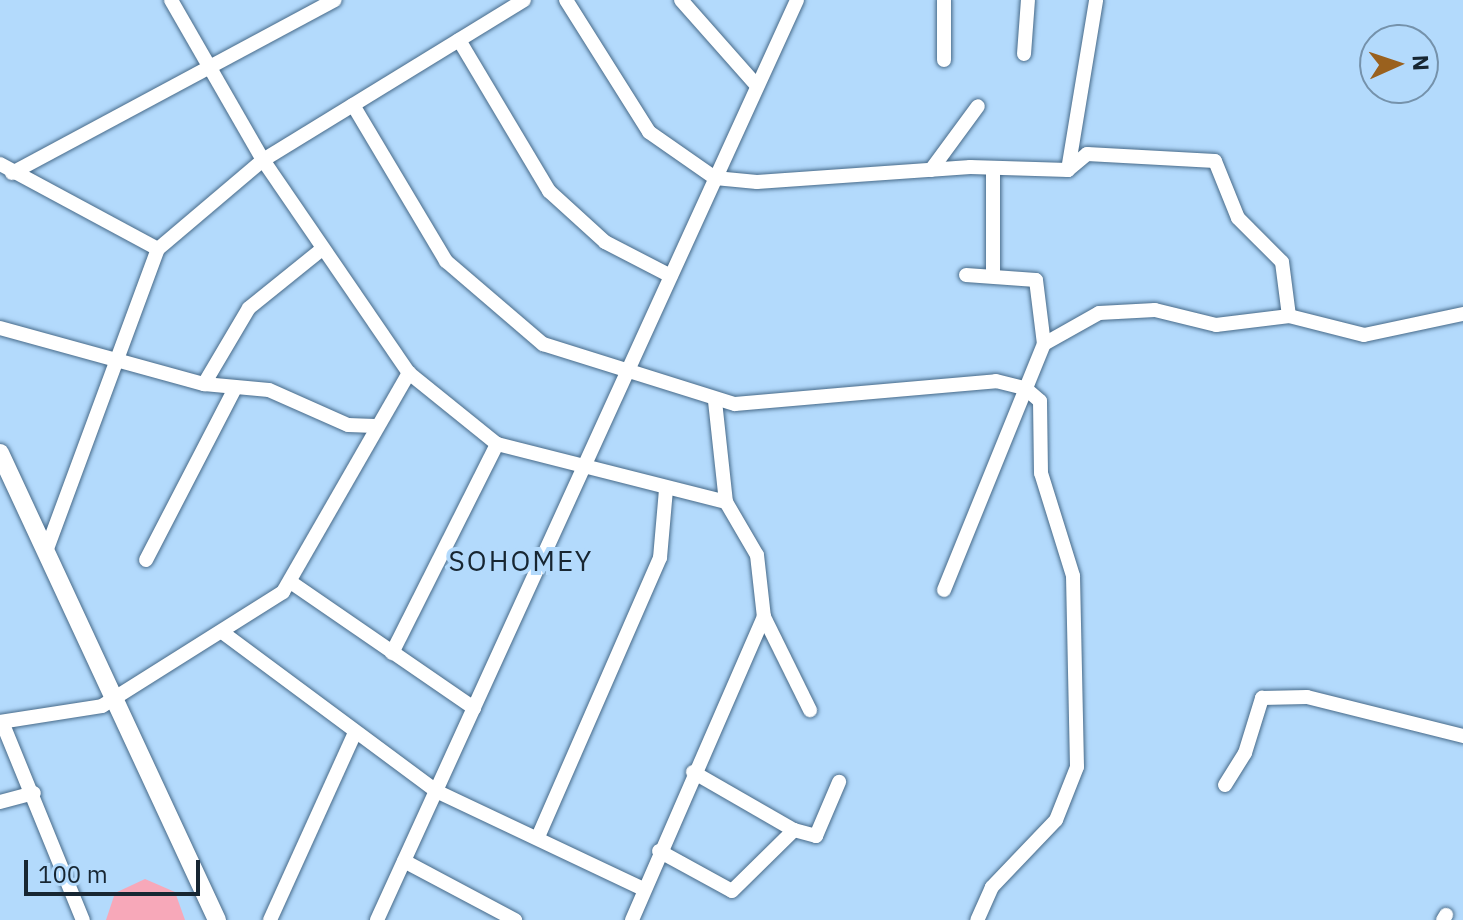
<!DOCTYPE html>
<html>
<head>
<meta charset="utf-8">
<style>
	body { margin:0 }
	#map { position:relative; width:1463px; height:920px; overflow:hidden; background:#b3dafc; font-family:"IBM Plex Sans",sans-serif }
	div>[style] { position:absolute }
	.green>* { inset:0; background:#f7a8b9 }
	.roads { filter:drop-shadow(0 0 2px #476a89) drop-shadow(0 0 2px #476a89) }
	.street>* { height:14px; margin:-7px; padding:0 7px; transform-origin:7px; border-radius:7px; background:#fff }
	.secondary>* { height:18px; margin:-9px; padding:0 9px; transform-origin:9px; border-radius:9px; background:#fff }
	span { translate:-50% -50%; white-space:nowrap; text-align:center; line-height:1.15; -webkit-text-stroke:8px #b3dafc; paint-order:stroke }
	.quarter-label { font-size:28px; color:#172632; letter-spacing:2px }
	.north { position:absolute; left:1359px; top:24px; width:80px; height:80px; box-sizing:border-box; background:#b3dafc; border:2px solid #7592ab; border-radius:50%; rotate:87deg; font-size:22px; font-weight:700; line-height:32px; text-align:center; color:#172632 }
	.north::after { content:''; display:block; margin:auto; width:28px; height:36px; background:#9a611e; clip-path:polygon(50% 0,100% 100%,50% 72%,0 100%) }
	.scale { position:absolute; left:24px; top:860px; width:176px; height:36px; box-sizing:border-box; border:4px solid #172632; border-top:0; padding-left:10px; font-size:24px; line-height:28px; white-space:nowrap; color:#172632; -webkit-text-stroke:6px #b3dafc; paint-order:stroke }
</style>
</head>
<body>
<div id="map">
	<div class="green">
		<i style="clip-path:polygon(145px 879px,175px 892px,185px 920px,106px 920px,115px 893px)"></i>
	</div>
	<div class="roads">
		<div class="street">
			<i style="left:171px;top:0;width:185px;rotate:60.1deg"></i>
			<i style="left:263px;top:160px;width:258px;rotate:55.6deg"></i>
			<i style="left:409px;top:373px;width:113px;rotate:38.9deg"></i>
			<i style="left:497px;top:444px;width:236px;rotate:14.2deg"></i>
			<i style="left:566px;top:0;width:156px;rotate:57.8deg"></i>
			<i style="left:649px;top:132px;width:80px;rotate:34.9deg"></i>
			<i style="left:715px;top:178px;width:42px;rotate:5.4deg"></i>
			<i style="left:757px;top:182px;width:214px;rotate:-4deg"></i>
			<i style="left:970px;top:167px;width:98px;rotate:1.8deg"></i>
			<i style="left:1068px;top:170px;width:172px;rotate:-80.6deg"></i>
			<i style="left:681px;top:0;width:115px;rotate:48.5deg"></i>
			<i style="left:944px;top:0;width:60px;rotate:90deg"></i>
			<i style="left:459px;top:40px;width:176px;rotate:59.2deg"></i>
			<i style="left:549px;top:191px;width:76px;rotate:42.3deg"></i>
			<i style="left:605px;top:242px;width:74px;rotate:27.3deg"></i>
			<i style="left:1024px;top:54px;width:54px;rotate:-85.8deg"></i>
			<i style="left:353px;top:105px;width:182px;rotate:59.2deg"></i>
			<i style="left:446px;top:261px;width:128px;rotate:40.6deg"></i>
			<i style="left:543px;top:344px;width:201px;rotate:17.4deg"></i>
			<i style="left:735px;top:404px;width:262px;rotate:-5deg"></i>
			<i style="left:996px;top:381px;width:30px;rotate:14deg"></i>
			<i style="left:1025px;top:388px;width:20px;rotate:41deg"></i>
			<i style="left:1040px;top:401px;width:72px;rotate:89.2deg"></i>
			<i style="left:1041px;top:473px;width:108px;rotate:72.7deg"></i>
			<i style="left:1073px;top:576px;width:191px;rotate:88.8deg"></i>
			<i style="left:1077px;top:767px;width:57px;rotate:111.6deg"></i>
			<i style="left:1056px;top:820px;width:93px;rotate:133.7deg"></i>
			<i style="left:992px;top:887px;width:36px;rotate:114deg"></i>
			<i style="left:0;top:164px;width:179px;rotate:28.3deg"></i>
			<i style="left:993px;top:168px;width:105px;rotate:90deg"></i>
			<i style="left:931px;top:170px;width:79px;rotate:-53.7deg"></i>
			<i style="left:1068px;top:170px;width:25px;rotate:-40deg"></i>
			<i style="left:1087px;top:154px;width:128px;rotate:3.1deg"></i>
			<i style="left:1215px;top:161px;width:61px;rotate:68deg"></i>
			<i style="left:1238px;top:218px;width:62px;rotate:45deg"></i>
			<i style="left:1282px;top:262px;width:54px;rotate:82.6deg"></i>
			<i style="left:1289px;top:316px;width:77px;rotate:14.2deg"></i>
			<i style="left:1364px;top:335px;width:101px;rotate:-12deg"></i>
			<i style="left:12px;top:173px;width:366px;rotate:-28.2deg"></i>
			<i style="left:966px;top:275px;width:70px;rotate:4.1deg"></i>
			<i style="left:1036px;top:280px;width:64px;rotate:82.9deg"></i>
			<i style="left:1044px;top:344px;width:63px;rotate:-29.4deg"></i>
			<i style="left:1099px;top:313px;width:56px;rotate:-3.1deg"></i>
			<i style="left:1155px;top:310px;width:63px;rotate:13.8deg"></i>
			<i style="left:1216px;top:325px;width:74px;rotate:-7deg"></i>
			<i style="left:0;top:328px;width:212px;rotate:15.4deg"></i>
			<i style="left:204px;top:384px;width:65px;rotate:5.3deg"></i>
			<i style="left:269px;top:390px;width:86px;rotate:23.9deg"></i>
			<i style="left:348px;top:425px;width:27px;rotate:2deg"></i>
			<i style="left:204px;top:384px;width:88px;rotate:-59.4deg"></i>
			<i style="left:249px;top:308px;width:92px;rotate:-38.9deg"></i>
			<i style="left:715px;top:401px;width:102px;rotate:83.8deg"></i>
			<i style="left:726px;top:502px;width:61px;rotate:59.7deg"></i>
			<i style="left:757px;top:555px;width:62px;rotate:83.6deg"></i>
			<i style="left:764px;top:617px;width:104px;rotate:63.7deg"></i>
			<i style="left:48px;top:546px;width:317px;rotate:-69.7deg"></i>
			<i style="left:158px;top:249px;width:138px;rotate:-40.3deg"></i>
			<i style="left:263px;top:160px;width:306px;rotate:-31.5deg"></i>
			<i style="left:146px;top:560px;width:194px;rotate:-62.6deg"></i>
			<i style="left:292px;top:583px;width:221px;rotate:34.5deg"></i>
			<i style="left:944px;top:590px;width:266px;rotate:-67.9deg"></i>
			<i style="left:222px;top:632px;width:267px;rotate:36.6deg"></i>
			<i style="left:436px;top:791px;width:229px;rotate:25.3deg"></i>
			<i style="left:392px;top:653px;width:234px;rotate:-63.3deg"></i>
			<i style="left:0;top:722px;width:103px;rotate:-8.9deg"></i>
			<i style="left:102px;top:706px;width:214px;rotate:-32.2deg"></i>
			<i style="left:283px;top:592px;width:253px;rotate:-60.1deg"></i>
			<i style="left:2px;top:722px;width:214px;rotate:67.8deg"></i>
			<i style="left:693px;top:772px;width:116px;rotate:29.9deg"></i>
			<i style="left:1225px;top:785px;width:38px;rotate:-58deg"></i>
			<i style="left:1245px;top:753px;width:58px;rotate:-72.8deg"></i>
			<i style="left:1262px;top:698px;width:45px;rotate:-1.3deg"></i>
			<i style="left:1307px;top:697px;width:161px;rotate:14deg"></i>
			<i style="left:0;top:802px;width:35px;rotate:-15deg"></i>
			<i style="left:538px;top:837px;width:305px;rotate:-66.4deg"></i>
			<i style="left:660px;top:558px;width:68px;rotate:-85deg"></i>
			<i style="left:659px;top:851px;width:83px;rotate:28.7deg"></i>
			<i style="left:732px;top:891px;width:87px;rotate:-44.5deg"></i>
			<i style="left:794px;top:830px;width:23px;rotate:15deg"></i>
			<i style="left:816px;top:836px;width:59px;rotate:-66.9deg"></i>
			<i style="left:404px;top:861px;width:126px;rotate:28deg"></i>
			<i style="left:270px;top:920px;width:203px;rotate:-65.6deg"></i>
			<i style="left:377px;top:920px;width:1011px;rotate:-65.46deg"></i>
			<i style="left:632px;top:920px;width:331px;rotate:-66.5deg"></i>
			<i style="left:1443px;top:920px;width:6px;rotate:-59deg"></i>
		</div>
		<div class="secondary">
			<i style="left:0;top:453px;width:515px;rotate:65.08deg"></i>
		</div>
	</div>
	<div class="quarter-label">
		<span style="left:521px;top:561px">SOHOMEY</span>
	</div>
	<div class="north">N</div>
	<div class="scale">100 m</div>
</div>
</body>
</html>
